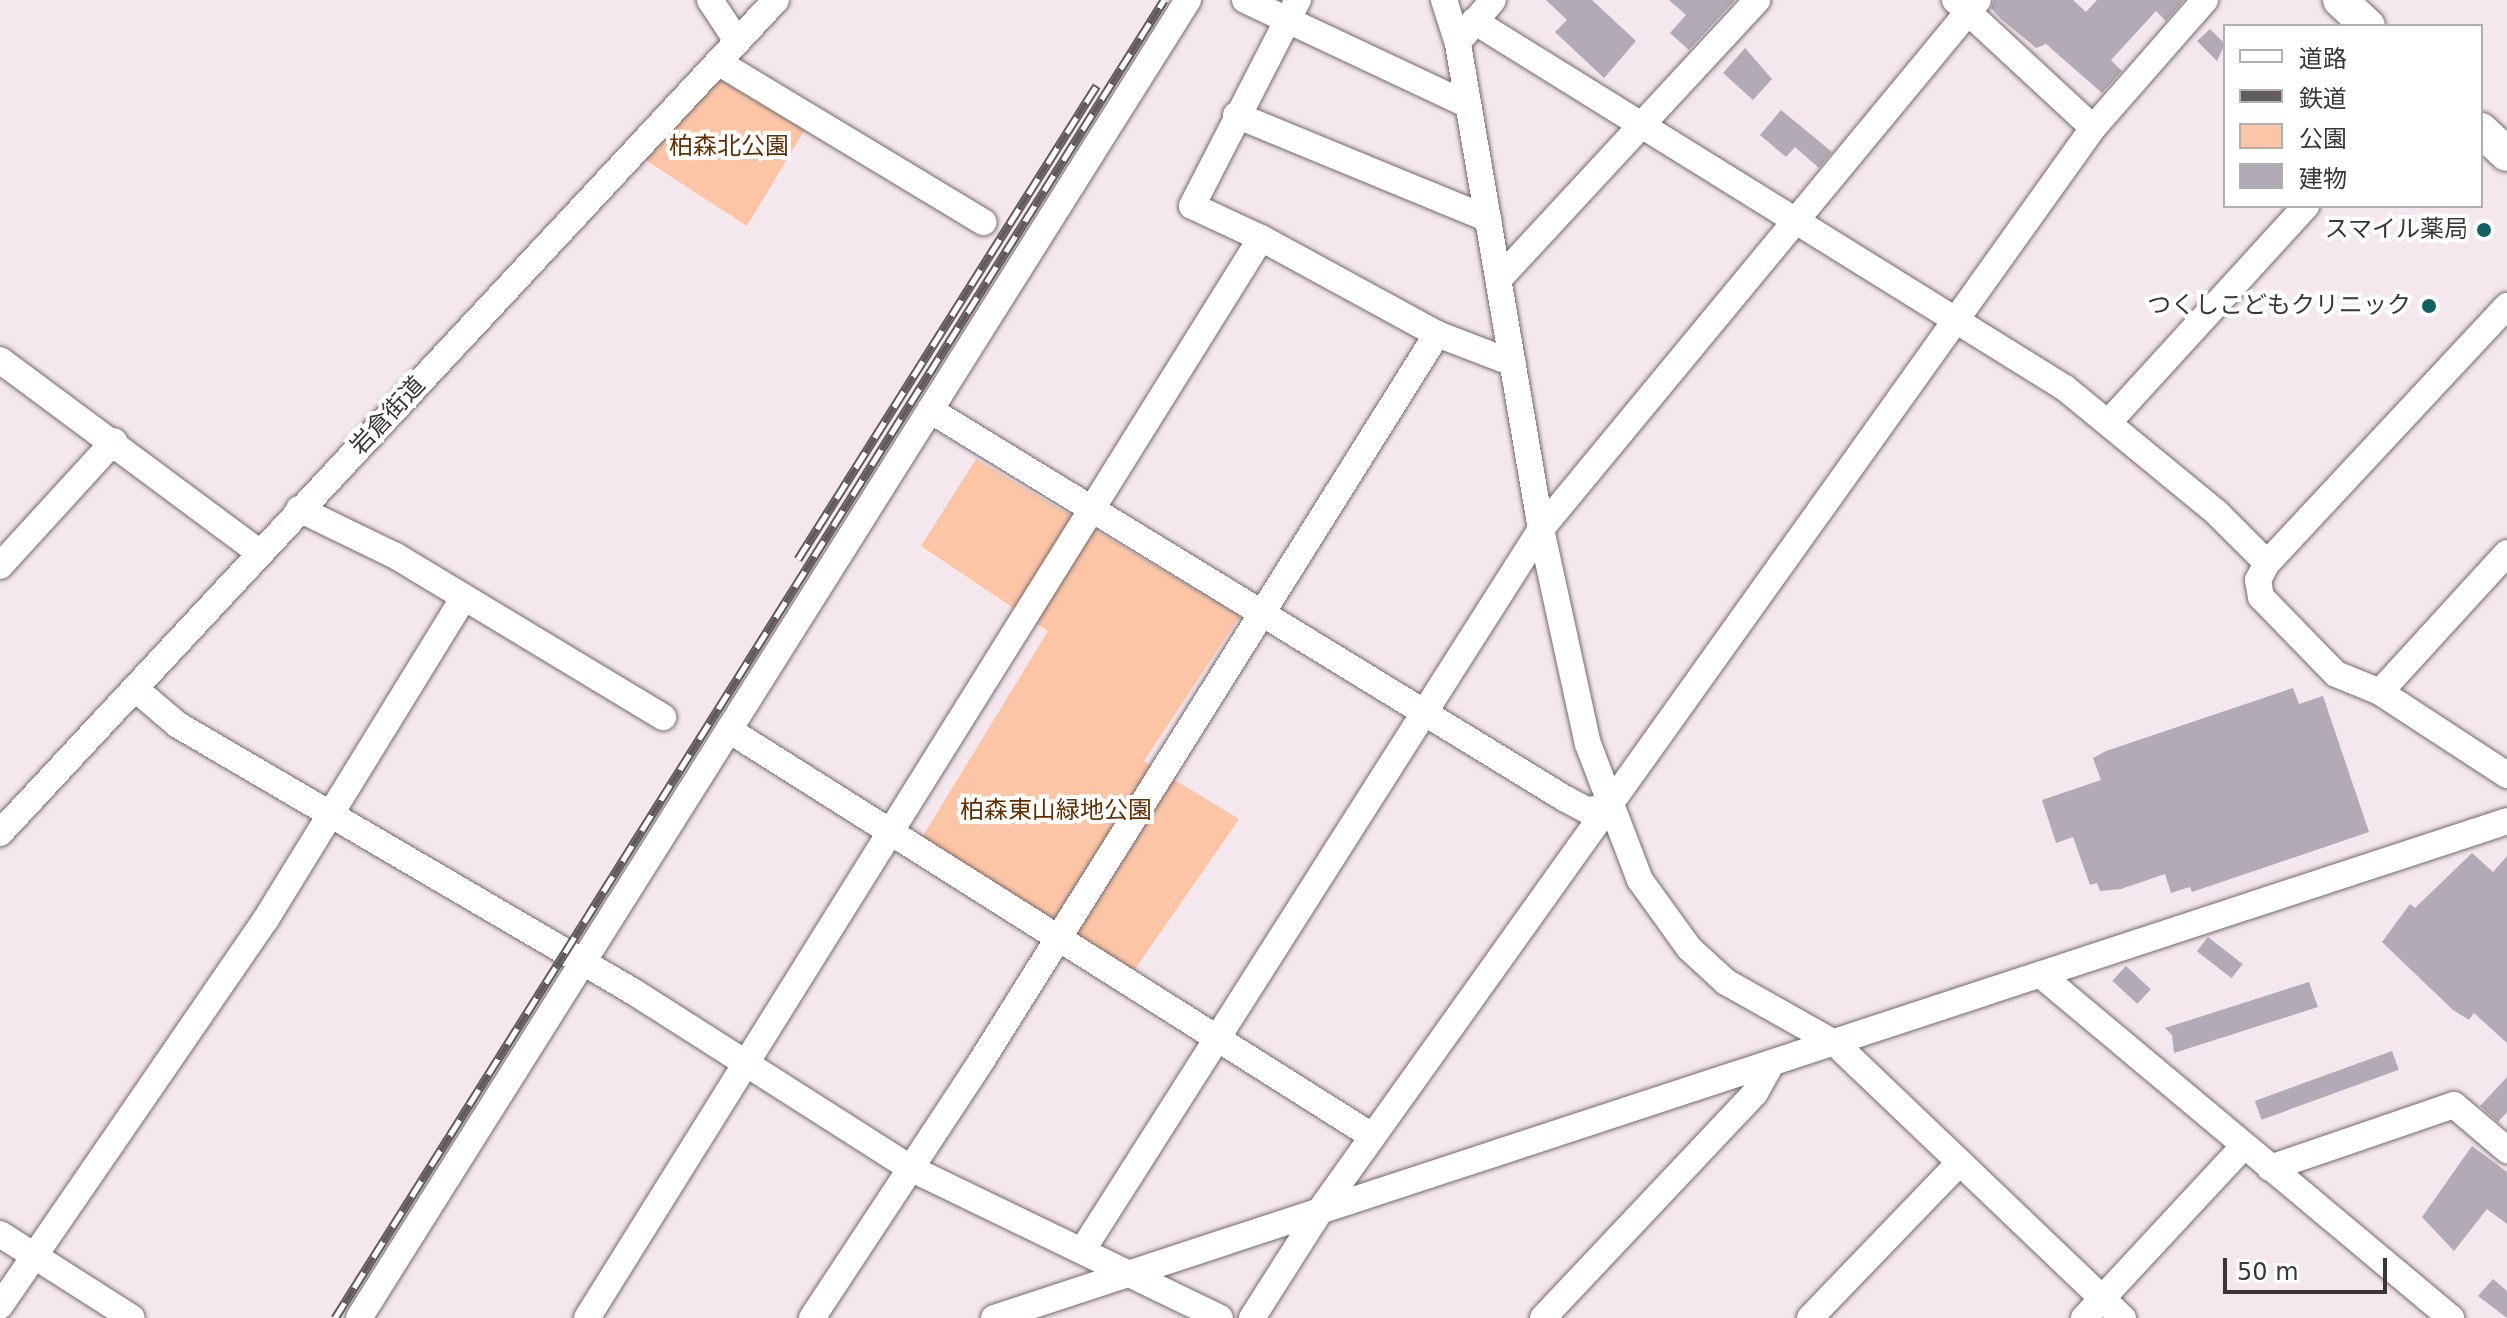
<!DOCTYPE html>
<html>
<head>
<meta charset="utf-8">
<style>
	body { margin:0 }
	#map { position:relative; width:2507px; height:1318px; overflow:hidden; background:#f4e7ed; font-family:"DejaVu Sans","Noto Sans JP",sans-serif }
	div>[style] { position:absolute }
	.green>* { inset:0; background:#fcc6a6 }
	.building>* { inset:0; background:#b2aab4; transform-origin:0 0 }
	.roads { filter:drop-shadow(0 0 2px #75696e) drop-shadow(0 0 2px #75696e) }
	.minor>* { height:26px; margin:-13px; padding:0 13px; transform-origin:13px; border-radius:13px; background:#fff }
	.major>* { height:34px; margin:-17px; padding:0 17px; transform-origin:17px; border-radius:17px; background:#fff }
	.rail>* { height:9px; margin-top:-4.5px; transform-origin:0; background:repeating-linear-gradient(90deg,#fff 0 18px,#615b5e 0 36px); box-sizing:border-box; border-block:2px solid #615b5e }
	.dots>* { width:22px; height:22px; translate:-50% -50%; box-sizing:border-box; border:4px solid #fff; border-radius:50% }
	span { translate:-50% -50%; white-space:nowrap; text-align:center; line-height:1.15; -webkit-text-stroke:8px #fff; paint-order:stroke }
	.park-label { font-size:24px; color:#642e00 }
	.poi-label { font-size:24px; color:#3a3537 }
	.right { translate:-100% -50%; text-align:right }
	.street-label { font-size:24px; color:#3a3537 }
	.legend { position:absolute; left:2223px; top:24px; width:260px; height:184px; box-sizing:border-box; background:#fff; border:2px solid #b0aeaf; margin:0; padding:10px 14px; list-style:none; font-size:24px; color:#3a3537 }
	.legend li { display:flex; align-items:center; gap:16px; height:40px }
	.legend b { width:40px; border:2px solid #b0aeaf }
	.scale { position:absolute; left:2223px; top:1258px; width:164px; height:36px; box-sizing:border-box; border:4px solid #3a3537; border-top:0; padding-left:10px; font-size:24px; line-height:28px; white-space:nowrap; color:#3a3537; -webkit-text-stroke:6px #fff; paint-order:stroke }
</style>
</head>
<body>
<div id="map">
	<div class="green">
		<i style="clip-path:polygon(722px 74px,810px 121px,747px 226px,644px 159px)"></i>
		<i style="clip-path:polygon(976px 459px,1240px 616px,1144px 761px,1239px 819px,1131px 975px,918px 844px,1048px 631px,921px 546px)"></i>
	</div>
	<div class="building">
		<i style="clip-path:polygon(1546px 0,1592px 0,1636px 41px,1604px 78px,1555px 32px,1567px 20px)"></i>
		<i style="clip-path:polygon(1669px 0,1735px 0,1689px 50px,1670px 33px,1686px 15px)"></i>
		<i style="clip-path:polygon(1994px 0,2073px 0,2086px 12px,2097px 0,2184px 0,2166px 21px,2156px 11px,2111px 60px,2122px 71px,2102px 93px,2046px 44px,2036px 48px,2001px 19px,1991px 8px)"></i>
		<i style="clip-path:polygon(2210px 29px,2225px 44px,2217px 61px,2197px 41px)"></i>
		<i style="clip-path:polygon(1745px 48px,1772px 79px,1753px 100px,1723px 73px)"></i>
		<i style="clip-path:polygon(1781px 110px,1832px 152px,1819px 168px,1795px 147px,1786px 157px,1760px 135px)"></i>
		<i style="clip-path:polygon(2293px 688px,2299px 704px,2323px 696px,2369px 832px,2192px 892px,2190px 887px,2171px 893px,2165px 874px,2121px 889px,2100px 891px,2097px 883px,2090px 885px,2073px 837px,2056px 843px,2042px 800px,2101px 780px,2093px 758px,2106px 751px)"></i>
		<i style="clip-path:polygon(2472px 853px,2493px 872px,2507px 856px,2507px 1043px,2474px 1013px,2469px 1020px,2453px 1010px,2382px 942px,2410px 904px,2415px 908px)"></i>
		<i style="left:2208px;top:937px;width:44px;height:18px;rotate:38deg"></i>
		<i style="left:2126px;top:966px;width:34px;height:20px;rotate:43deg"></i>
		<i style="clip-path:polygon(2309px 982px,2318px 1007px,2174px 1053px,2172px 1035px,2165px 1028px)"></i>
		<i style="left:2392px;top:1051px;width:20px;height:146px;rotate:70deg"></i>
		<i style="clip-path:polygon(2507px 1077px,2507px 1112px,2498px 1122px,2480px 1106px)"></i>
		<i style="clip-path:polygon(2472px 1146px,2507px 1172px,2507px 1224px,2487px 1209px,2454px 1251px,2422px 1217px)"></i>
		<i style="clip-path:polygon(2493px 1279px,2507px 1291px,2507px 1318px,2478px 1296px)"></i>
	</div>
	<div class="roads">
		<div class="minor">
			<i style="left:710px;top:0;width:49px;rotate:56.6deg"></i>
			<i style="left:1245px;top:0;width:246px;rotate:25.2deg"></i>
			<i style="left:1444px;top:0;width:46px;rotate:72.3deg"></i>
			<i style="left:1458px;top:44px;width:492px;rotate:80.3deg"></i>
			<i style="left:1541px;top:529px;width:220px;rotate:77.7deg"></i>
			<i style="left:1588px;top:744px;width:146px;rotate:69.1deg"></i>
			<i style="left:1640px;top:880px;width:84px;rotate:54.2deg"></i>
			<i style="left:1689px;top:948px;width:50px;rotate:42.6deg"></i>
			<i style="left:1726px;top:982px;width:126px;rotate:29.4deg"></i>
			<i style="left:1836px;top:1044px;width:397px;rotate:43.7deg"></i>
			<i style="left:1955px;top:0;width:188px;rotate:42.8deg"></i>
			<i style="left:1474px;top:21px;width:696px;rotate:31.84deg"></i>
			<i style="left:2065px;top:388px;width:195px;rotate:39.4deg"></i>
			<i style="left:2216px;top:512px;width:72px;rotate:45deg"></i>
			<i style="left:1464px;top:35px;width:45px;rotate:-50.4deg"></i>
			<i style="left:718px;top:62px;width:310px;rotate:31.1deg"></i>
			<i style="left:1236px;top:115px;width:273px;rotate:22.4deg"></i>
			<i style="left:1261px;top:238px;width:76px;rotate:-155.1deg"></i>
			<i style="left:1192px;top:206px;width:232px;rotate:-62.8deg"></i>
			<i style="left:1499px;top:279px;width:380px;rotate:-47.2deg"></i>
			<i style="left:2507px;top:306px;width:352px;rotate:133deg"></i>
			<i style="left:2267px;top:563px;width:19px;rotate:118deg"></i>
			<i style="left:2258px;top:580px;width:17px;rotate:80deg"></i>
			<i style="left:2261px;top:597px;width:107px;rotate:45.8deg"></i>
			<i style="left:2336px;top:674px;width:48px;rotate:22.2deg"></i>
			<i style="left:2380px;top:692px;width:152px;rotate:33.2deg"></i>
			<i style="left:0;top:360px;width:320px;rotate:36.6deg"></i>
			<i style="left:930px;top:410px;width:743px;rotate:31.47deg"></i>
			<i style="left:1564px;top:798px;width:26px;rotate:28deg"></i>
			<i style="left:1587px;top:810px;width:20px;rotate:-6deg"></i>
			<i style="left:2108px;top:423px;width:294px;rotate:-47.6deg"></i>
			<i style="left:299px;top:509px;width:108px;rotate:25.9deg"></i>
			<i style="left:396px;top:556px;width:312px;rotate:31.1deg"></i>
			<i style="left:0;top:566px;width:169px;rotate:-47.6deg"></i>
			<i style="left:138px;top:691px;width:52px;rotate:40.4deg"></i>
			<i style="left:178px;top:725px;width:528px;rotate:30.35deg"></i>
			<i style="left:634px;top:992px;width:327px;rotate:32.5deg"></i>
			<i style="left:910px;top:1168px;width:344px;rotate:25.8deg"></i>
			<i style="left:2380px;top:692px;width:188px;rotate:-47.6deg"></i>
			<i style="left:729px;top:730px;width:760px;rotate:32.27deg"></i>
			<i style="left:0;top:833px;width:1138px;rotate:-47.03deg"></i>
			<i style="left:2041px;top:975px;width:535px;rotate:39.92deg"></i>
			<i style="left:2270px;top:1168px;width:194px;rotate:-18.9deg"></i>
			<i style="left:2454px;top:1105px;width:70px;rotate:40.3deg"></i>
			<i style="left:1316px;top:1216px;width:1337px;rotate:-54.47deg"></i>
			<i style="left:2093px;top:128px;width:170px;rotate:-48.8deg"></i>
			<i style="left:0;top:1234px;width:156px;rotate:32.5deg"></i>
			<i style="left:1082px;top:1251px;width:856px;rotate:-57.55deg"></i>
			<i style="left:1541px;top:529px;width:686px;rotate:-50.44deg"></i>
			<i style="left:0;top:1306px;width:470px;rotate:-55.5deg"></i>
			<i style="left:266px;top:919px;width:376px;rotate:-58.4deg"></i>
			<i style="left:359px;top:1318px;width:1557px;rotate:-57.83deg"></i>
			<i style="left:587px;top:1318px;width:1273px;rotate:-58.03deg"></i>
			<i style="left:1261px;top:238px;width:200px;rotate:28.6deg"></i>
			<i style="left:1437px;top:334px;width:81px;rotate:20.9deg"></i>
			<i style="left:812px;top:1318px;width:309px;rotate:-56.6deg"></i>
			<i style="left:982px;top:1060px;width:857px;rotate:-57.92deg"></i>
			<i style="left:994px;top:1318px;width:1593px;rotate:-18.18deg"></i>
			<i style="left:1252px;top:1318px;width:125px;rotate:-57.5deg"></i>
			<i style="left:1543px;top:1318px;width:309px;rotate:-46.7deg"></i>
			<i style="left:1755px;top:1093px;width:33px;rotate:-61deg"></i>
			<i style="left:1810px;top:1318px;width:216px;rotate:-46.1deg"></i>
			<i style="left:2084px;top:1318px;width:235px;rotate:-47.1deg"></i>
		</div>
		<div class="major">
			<i style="left:2340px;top:0;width:38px;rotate:43deg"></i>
			<i style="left:2481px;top:130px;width:35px;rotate:43deg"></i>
		</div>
	</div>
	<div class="rail">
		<i style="left:798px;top:559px;width:560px;rotate:-57.76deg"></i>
		<i style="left:335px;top:1318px;width:1557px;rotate:-57.83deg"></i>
	</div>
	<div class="dots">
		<i style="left:2484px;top:230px;background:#116261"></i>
		<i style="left:2429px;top:306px;background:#116261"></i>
	</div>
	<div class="park-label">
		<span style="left:729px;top:147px">柏森北公園</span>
		<span style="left:1056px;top:811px">柏森東山緑地公園</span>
	</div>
	<div class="poi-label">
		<span class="right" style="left:2468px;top:230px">スマイル薬局</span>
		<span class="right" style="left:2411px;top:306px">つくしこどもクリニック</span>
	</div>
	<div class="street-label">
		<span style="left:388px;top:416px;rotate:-47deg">岩倉街道</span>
	</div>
	<ul class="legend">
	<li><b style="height:10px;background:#fff"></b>道路</li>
	<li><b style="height:10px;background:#615b5e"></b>鉄道</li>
	<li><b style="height:22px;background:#fcc6a6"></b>公園</li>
	<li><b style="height:22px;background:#b2aab4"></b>建物</li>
	</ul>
	<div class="scale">50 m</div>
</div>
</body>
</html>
